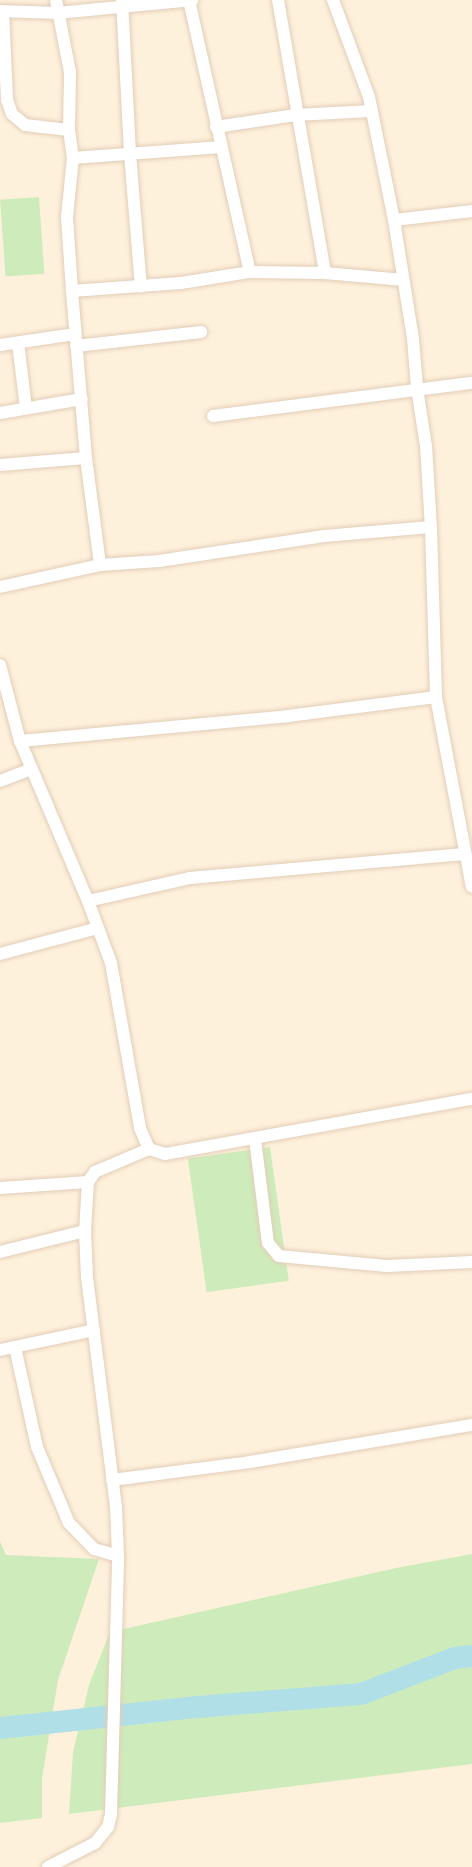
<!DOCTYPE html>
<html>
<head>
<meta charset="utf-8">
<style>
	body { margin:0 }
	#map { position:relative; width:472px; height:1867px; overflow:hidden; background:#fef1dc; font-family:"Source Sans 3",sans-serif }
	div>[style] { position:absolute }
	.green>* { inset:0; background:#ceecbb; transform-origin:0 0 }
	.river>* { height:22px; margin:-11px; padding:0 11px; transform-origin:11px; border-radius:11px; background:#b0dfe8 }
	.roads { filter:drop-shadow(0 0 2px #e2cdb8) drop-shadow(0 0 2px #e2cdb8) }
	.minor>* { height:12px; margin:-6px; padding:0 6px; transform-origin:6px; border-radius:6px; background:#fff }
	span { translate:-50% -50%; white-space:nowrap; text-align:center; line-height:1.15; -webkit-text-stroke:4.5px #fff5e4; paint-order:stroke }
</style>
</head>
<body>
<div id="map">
	<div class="green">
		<i style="left:39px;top:197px;width:77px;height:39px;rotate:86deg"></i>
		<i style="left:270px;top:1147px;width:135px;height:83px;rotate:82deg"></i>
		<i style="clip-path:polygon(0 1541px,6px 1555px,99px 1559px,58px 1680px,42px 1779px,42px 1818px,0 1823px)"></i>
		<i style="clip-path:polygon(472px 1554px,472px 1764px,69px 1814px,73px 1752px,89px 1685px,110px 1632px,396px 1568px)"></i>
	</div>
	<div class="river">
		<i style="left:0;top:1728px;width:199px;rotate:-6.1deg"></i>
		<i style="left:198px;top:1707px;width:164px;rotate:-4.6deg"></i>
		<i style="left:361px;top:1694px;width:101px;rotate:-21deg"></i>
		<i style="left:455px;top:1658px;width:17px;rotate:-7deg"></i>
	</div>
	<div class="roads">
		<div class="minor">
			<i style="left:56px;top:0;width:73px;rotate:79deg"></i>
			<i style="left:70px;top:72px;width:58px;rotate:91deg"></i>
			<i style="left:122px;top:0;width:154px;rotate:87deg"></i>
			<i style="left:130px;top:154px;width:133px;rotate:85.3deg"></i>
			<i style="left:189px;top:0;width:279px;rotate:77.4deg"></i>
			<i style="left:278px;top:0;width:277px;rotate:80.2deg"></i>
			<i style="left:333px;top:0;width:103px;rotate:69.6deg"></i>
			<i style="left:369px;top:97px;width:126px;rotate:78.5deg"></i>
			<i style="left:394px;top:220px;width:121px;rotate:80.9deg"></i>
			<i style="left:413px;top:339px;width:49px;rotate:85.3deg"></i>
			<i style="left:417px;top:388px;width:59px;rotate:81.2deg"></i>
			<i style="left:426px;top:446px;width:81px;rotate:86.5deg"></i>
			<i style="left:431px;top:527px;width:170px;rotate:88.3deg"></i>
			<i style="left:436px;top:697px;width:193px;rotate:79.3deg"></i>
			<i style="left:0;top:11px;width:58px;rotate:2deg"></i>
			<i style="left:58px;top:13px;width:135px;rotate:-5.5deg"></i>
			<i style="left:3px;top:11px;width:89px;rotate:87.4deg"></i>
			<i style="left:7px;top:100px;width:15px;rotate:70deg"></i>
			<i style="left:12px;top:114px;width:17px;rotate:40deg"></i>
			<i style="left:25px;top:125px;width:44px;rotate:6.5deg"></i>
			<i style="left:69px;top:130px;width:28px;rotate:82deg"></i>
			<i style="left:73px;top:158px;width:149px;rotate:-4.2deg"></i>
			<i style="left:216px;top:127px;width:80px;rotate:-8.6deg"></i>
			<i style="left:295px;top:115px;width:76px;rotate:-3deg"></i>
			<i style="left:394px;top:220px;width:79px;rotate:-6.6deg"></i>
			<i style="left:72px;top:291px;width:74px;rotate:-93.9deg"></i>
			<i style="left:67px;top:217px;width:59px;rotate:-84.2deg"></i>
			<i style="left:18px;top:343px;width:65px;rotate:83deg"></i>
			<i style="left:0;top:345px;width:76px;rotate:-8.3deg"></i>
			<i style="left:76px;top:346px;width:126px;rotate:-6.4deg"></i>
			<i style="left:0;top:413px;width:83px;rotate:-9.7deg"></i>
			<i style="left:213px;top:416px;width:261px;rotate:-7.3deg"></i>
			<i style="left:86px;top:458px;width:108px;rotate:82.5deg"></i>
			<i style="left:100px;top:565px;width:59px;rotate:-3.9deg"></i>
			<i style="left:159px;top:561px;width:167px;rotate:-8.6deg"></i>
			<i style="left:324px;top:536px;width:107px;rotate:-4.8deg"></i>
			<i style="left:0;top:465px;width:86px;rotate:-4.7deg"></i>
			<i style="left:86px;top:458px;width:168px;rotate:-94.8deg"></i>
			<i style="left:72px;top:291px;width:109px;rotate:-4.2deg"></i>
			<i style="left:181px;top:283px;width:70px;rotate:-9.1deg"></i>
			<i style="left:250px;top:272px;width:75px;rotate:0.8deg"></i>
			<i style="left:325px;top:273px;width:79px;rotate:5.1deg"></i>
			<i style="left:0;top:587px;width:102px;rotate:-12.4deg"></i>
			<i style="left:0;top:665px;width:79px;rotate:75.3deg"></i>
			<i style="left:20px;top:741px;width:174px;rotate:67deg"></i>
			<i style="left:88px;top:901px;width:66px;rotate:69.6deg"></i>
			<i style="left:111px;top:963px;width:168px;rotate:80deg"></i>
			<i style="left:140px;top:1128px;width:23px;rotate:67deg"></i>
			<i style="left:149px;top:1149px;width:17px;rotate:17deg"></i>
			<i style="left:165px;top:1154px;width:312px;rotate:-10.2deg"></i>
			<i style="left:20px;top:741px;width:269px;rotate:-5.3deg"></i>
			<i style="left:288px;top:716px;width:149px;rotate:-7.3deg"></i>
			<i style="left:0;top:781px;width:34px;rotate:-21deg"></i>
			<i style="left:88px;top:901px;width:105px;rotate:-12.7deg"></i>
			<i style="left:190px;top:878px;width:275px;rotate:-5deg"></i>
			<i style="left:0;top:954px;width:101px;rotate:-14.9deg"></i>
			<i style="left:255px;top:1139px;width:105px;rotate:82.9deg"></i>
			<i style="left:268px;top:1243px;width:17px;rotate:50deg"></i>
			<i style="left:279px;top:1256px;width:108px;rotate:5.3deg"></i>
			<i style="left:387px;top:1266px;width:85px;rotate:-2.7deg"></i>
			<i style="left:0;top:1188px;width:88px;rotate:-3.9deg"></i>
			<i style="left:0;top:1252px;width:88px;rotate:-13.9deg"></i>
			<i style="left:15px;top:1347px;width:102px;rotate:77.6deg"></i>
			<i style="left:37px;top:1447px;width:82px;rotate:67.2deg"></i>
			<i style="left:69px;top:1523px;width:36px;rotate:46deg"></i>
			<i style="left:94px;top:1549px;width:25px;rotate:16deg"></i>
			<i style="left:0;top:1350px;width:96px;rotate:-12deg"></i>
			<i style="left:112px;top:1480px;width:139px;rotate:-7.4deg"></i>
			<i style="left:250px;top:1462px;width:225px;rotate:-9.5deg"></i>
			<i style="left:48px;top:1867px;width:53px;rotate:-27.1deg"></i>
			<i style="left:95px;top:1843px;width:21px;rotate:-51deg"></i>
			<i style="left:108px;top:1827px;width:13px;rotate:-77deg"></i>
			<i style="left:111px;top:1814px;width:258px;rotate:-88.4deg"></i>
			<i style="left:118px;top:1556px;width:49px;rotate:-92.3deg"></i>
			<i style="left:116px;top:1507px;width:232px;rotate:-97.2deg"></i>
			<i style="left:87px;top:1277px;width:46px;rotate:-92.5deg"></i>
			<i style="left:85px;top:1231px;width:49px;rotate:-86.5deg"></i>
			<i style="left:88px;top:1182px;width:12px;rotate:-55deg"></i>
			<i style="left:95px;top:1172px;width:59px;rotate:-23.1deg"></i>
		</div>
	</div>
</div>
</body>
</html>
